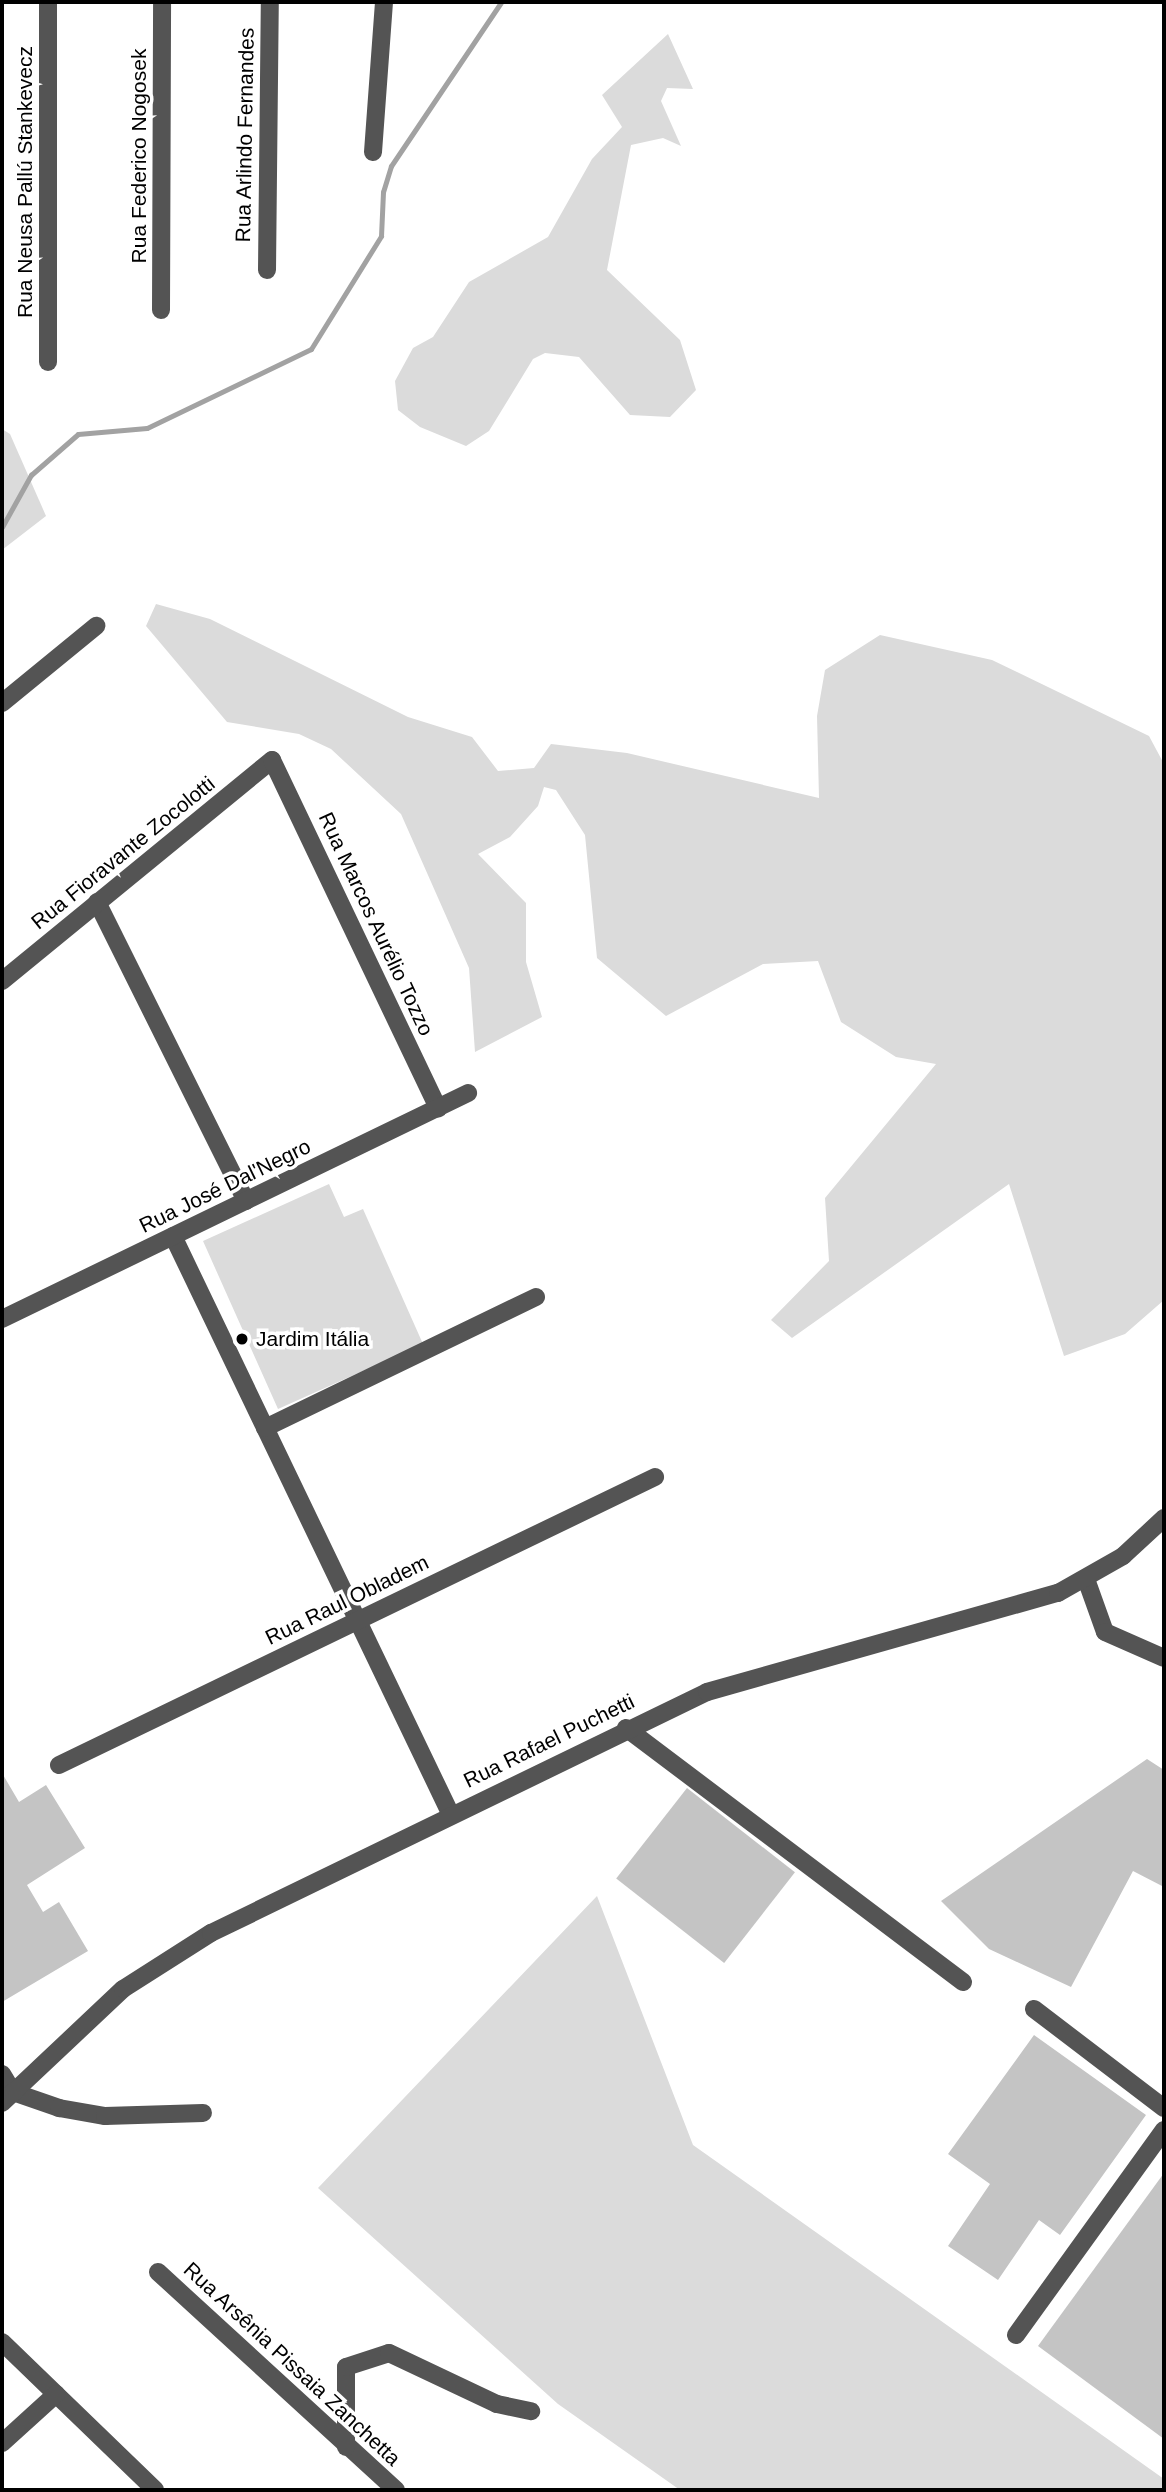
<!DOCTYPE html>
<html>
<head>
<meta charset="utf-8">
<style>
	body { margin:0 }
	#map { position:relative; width:1166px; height:2492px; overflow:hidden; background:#fff; font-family:Arial,sans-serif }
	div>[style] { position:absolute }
	.green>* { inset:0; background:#dbdbdb }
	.stream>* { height:5px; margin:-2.5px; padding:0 2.5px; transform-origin:2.5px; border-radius:2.5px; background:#a2a2a2 }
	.building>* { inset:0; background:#c4c4c4; transform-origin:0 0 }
	.minor>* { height:18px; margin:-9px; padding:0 9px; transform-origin:9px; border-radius:9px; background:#545454 }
	.dots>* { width:19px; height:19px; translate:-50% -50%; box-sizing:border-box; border:4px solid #fff; border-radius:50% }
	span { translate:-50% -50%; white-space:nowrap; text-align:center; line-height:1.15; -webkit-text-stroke:7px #fff; paint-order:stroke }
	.street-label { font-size:21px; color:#000 }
	.poi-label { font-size:21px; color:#000 }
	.left { translate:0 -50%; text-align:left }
	.frame { position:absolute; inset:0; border:4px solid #000; pointer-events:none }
</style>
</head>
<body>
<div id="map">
	<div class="green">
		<i style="clip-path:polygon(668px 34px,693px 89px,667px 88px,661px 101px,681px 146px,663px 138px,631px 145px,607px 270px,680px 340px,696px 390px,670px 417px,630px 415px,579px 357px,545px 353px,533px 359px,489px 431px,466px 446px,420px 427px,398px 410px,395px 381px,413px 348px,433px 337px,469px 282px,548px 237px,592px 159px,622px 127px,602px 95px)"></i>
		<i style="clip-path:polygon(2px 429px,10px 434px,46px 516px,2px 550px)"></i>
		<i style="clip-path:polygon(156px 604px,210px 619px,408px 717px,472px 737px,498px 771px,534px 768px,551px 744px,627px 753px,819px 798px,817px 716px,825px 670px,880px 635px,992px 660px,1149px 736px,1164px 764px,1164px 1300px,1125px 1334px,1064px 1356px,1009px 1184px,792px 1338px,771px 1320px,829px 1261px,825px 1198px,936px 1064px,896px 1057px,841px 1022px,818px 961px,763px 964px,666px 1016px,597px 958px,585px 835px,556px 790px,544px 787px,538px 806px,510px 837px,478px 854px,526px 903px,526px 962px,542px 1017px,475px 1052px,469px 968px,401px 814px,331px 749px,299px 734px,227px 722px,146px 626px)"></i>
		<i style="clip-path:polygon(329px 1184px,344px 1217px,363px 1209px,423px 1344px,278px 1409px,203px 1241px)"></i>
		<i style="clip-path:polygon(597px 1896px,693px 2145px,1164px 2479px,1164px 2490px,680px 2490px,558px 2404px,318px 2188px)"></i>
	</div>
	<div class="stream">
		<i style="left:2px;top:527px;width:60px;rotate:-60.9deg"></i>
		<i style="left:31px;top:475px;width:62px;rotate:-41.1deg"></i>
		<i style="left:78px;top:434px;width:69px;rotate:-5deg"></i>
		<i style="left:147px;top:428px;width:182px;rotate:-25.7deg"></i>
		<i style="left:311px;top:349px;width:133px;rotate:-58.2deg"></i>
		<i style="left:381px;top:236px;width:44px;rotate:-87.4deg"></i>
		<i style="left:383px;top:192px;width:27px;rotate:-73deg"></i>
		<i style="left:391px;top:166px;width:197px;rotate:-56.1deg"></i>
	</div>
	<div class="building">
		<i style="clip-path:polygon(1147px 1759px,1164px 1770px,1164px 1887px,1133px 1871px,1071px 1987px,989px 1949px,941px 1901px)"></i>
		<i style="clip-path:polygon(2px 1773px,19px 1802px,46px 1785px,85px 1848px,27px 1885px,43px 1912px,59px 1902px,88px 1951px,2px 2002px)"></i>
		<i style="left:687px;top:1788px;width:137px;height:115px;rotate:38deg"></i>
		<i style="clip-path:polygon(1034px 2035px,1146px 2115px,1060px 2235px,1039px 2220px,998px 2280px,948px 2246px,990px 2184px,948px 2154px)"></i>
		<i style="clip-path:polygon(1164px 2173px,1164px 2439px,1038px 2346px)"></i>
	</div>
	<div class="minor">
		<i style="left:48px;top:2px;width:360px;rotate:90deg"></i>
		<i style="left:373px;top:152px;width:150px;rotate:-85.8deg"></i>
		<i style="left:267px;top:270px;width:268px;rotate:-89.4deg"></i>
		<i style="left:161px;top:310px;width:308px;rotate:-89.8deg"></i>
		<i style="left:2px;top:703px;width:122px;rotate:-39.3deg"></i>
		<i style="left:97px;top:902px;width:334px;rotate:63.5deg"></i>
		<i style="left:2px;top:981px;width:349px;rotate:-39.3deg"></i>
		<i style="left:272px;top:760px;width:386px;rotate:64.5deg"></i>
		<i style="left:173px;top:1236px;width:642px;rotate:64.35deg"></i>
		<i style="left:2px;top:1319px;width:518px;rotate:-25.87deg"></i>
		<i style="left:265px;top:1428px;width:301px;rotate:-25.8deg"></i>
		<i style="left:1086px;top:1579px;width:56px;rotate:70.3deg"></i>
		<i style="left:1105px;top:1632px;width:64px;rotate:23.8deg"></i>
		<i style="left:626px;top:1728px;width:422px;rotate:37deg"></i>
		<i style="left:59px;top:1765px;width:662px;rotate:-25.79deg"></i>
		<i style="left:1034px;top:2009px;width:163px;rotate:37.3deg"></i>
		<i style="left:2px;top:2074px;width:21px;rotate:59deg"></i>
		<i style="left:13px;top:2092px;width:49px;rotate:19.2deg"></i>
		<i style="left:59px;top:2108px;width:47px;rotate:9.9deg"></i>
		<i style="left:105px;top:2116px;width:98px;rotate:-1.8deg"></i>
		<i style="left:2px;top:2103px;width:166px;rotate:-43.3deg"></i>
		<i style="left:123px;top:1989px;width:104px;rotate:-32.5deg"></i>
		<i style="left:211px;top:1933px;width:551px;rotate:-25.91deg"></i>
		<i style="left:707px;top:1692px;width:365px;rotate:-15.8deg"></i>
		<i style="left:1058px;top:1593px;width:75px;rotate:-29.6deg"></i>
		<i style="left:1123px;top:1556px;width:56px;rotate:-42.8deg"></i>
		<i style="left:158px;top:2272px;width:323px;rotate:42.5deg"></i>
		<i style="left:1016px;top:2335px;width:253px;rotate:-54.2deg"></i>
		<i style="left:2px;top:2342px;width:213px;rotate:44deg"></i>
		<i style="left:2px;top:2443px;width:73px;rotate:-42.2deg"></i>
		<i style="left:346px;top:2447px;width:80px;rotate:-90deg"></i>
		<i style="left:346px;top:2367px;width:45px;rotate:-18deg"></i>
		<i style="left:389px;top:2353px;width:119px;rotate:25.3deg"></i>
		<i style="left:497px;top:2404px;width:35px;rotate:12deg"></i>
	</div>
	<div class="dots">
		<i style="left:242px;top:1339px;background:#000"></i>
	</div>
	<div class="street-label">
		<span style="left:245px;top:135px;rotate:-89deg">Rua Arlindo Fernandes</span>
		<span style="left:139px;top:156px;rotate:-90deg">Rua Federico Nogosek</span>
		<span style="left:25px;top:182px;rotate:-90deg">Rua Neusa Pallú Stankevecz</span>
		<span style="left:123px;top:853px;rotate:-39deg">Rua Fioravante Zocolotti</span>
		<span style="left:376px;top:924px;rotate:65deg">Rua Marcos Aurélio Tozzo</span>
		<span style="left:225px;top:1186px;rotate:-26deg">Rua José Dal'Negro</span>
		<span style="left:347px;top:1600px;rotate:-26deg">Rua Raul Obladem</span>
		<span style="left:549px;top:1741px;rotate:-26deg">Rua Rafael Puchetti</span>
		<span style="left:292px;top:2364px;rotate:43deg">Rua Arsênia Pissaia Zanchetta</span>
	</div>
	<div class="poi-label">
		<span class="left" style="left:256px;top:1339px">Jardim Itália</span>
	</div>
	<div class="frame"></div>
</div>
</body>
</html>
